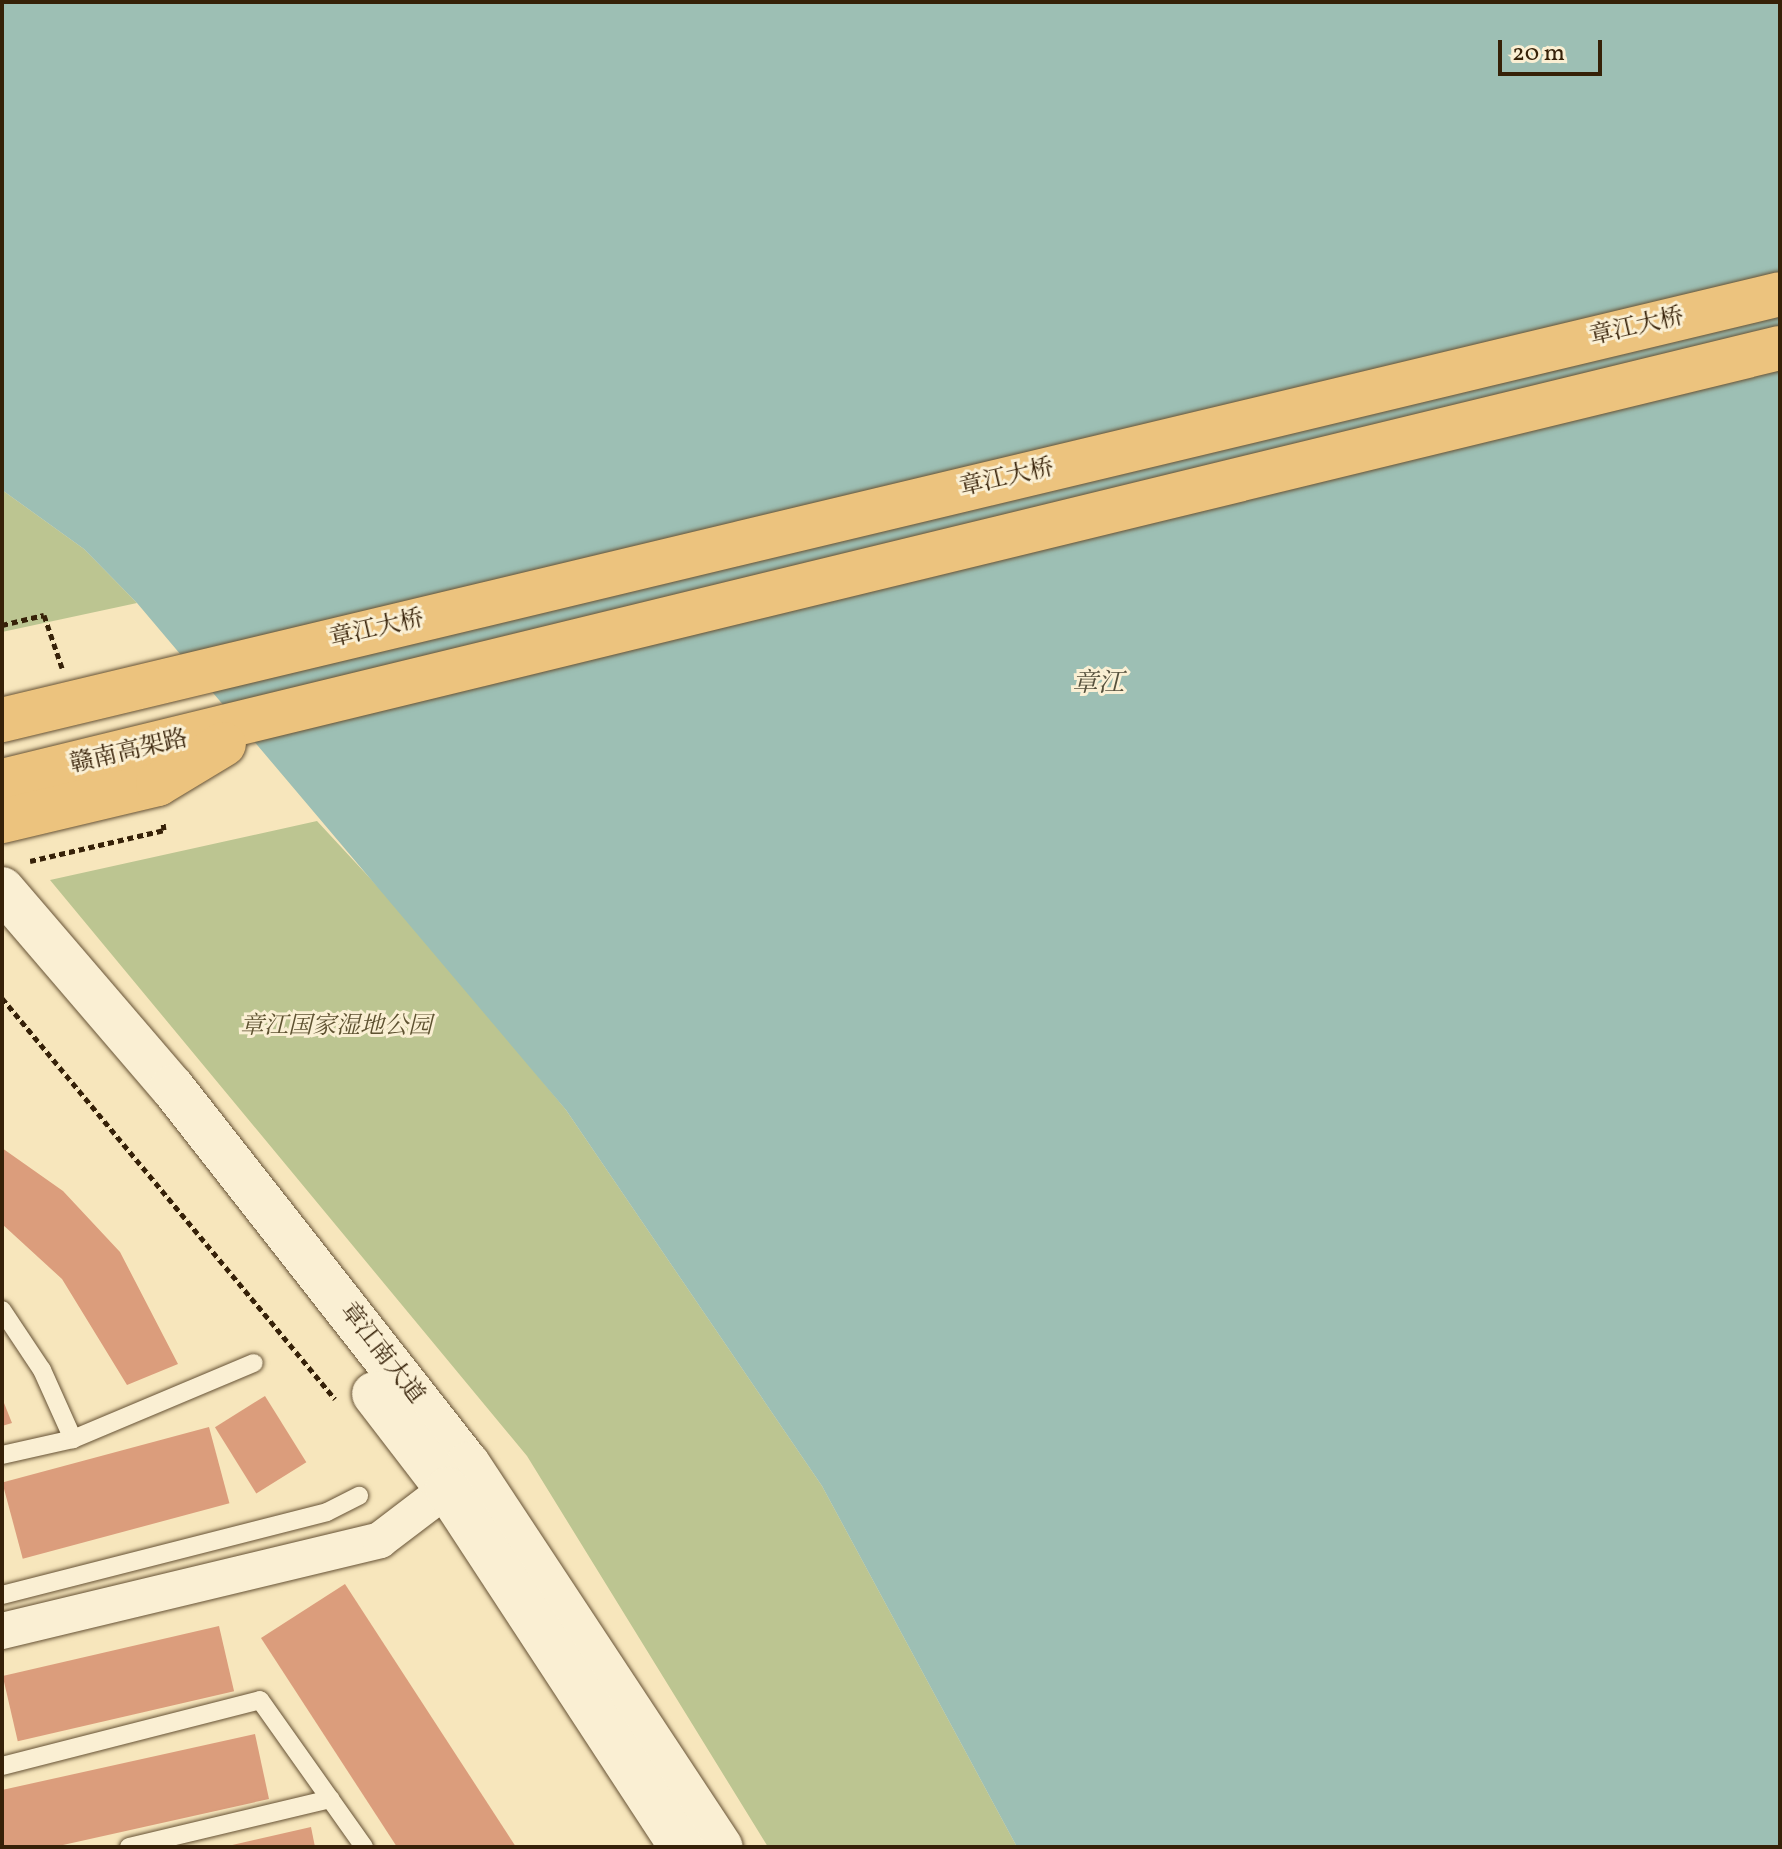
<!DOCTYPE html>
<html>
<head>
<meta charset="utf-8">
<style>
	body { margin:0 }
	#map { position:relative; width:1782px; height:1849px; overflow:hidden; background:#f7e6bc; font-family:Vollkorn,"Noto Serif SC",serif }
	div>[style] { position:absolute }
	.green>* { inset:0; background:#bcc591 }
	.water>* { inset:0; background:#9dbfb4 }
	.building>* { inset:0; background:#db9d7c; transform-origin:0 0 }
	.path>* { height:5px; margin-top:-2.5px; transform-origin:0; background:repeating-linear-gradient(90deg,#362108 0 6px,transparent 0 10px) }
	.roads { filter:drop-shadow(0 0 2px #665235) drop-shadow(0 0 2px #665235) }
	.service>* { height:18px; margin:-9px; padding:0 9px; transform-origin:9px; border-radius:9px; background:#faefd3 }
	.minor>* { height:36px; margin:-18px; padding:0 18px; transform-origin:18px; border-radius:18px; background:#faefd3 }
	.secondary>* { height:44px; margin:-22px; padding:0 22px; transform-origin:22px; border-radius:22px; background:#faefd3 }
	.trunk>* { height:44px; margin:-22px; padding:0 22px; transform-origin:22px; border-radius:22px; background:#ecc37e }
	span { translate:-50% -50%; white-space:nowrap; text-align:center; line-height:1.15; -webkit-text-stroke:6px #faefd3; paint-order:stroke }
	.street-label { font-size:24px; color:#362108 }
	.park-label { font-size:24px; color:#5e5231; font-style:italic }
	.water-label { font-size:26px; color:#55503c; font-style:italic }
	.frame { position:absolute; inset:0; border:4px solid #362108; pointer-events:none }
	.scale { position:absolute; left:1498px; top:40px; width:104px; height:36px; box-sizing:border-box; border:4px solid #362108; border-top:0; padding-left:10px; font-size:24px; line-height:28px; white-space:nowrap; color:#362108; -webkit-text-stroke:6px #faefd3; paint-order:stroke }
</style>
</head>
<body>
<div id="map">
	<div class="green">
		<i style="clip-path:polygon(2px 490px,84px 549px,137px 603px,2px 632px)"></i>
		<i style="clip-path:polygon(317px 821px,417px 929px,566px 1110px,822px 1486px,1017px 1847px,768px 1847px,527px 1456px,50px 880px)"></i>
	</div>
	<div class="water">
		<i style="clip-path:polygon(2px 2px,1780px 2px,1780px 1847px,1017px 1847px,822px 1486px,566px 1110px,137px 603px,84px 549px,2px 490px)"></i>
	</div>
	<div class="building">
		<i style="clip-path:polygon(2px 1148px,63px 1191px,120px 1252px,178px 1364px,127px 1385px,62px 1279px,2px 1224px)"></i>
		<i style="left:265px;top:1396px;width:78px;height:59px;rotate:58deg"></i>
		<i style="clip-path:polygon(2px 1398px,12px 1423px,2px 1426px)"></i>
		<i style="left:209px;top:1427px;width:79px;height:214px;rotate:75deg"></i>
		<i style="clip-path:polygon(345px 1584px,516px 1847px,397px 1847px,261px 1638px)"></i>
		<i style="left:219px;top:1626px;width:67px;height:222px;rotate:77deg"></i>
		<i style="clip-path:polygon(255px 1734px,269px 1799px,54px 1847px,2px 1847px,2px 1790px)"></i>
		<i style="clip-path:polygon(311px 1827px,315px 1847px,228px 1847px,228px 1846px)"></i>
	</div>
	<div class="path">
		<i style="left:2px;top:625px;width:43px;rotate:-13.4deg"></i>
		<i style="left:44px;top:615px;width:56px;rotate:71.2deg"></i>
		<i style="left:30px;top:861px;width:138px;rotate:-13deg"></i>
		<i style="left:164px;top:830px;width:8px;rotate:-97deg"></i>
		<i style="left:2px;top:998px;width:521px;rotate:50.29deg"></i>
	</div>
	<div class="roads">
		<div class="service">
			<i style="left:2px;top:1310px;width:72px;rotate:56.3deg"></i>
			<i style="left:42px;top:1370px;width:76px;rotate:65.8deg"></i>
			<i style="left:2px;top:1455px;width:73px;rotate:-12.7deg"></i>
			<i style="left:73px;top:1439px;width:196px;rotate:-22.8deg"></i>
			<i style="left:2px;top:1595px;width:335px;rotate:-14.3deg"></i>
			<i style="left:327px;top:1512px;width:36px;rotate:-27deg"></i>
			<i style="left:2px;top:1766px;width:266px;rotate:-14.3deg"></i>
			<i style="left:260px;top:1700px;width:180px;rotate:54.7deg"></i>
			<i style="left:129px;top:1847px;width:207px;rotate:-13.4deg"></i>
		</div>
		<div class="minor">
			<i style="left:2px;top:1631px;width:389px;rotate:-13.5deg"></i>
			<i style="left:380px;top:1540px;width:84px;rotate:-37.3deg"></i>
		</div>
		<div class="secondary">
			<i style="left:2px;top:889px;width:261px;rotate:49.4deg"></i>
			<i style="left:172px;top:1087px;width:479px;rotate:51.9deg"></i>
			<i style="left:468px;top:1464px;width:459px;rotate:56.6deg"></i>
			<i style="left:374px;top:1394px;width:120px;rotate:52.5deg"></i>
			<i style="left:447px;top:1489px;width:428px;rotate:56.8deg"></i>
		</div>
		<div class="trunk">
			<i style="left:2px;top:720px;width:1828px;rotate:-13.47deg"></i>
			<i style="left:2px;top:781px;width:1830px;rotate:-13.69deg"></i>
			<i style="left:2px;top:821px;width:160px;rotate:-13.3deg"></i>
			<i style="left:158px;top:784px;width:77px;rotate:-31.2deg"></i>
		</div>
	</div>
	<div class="street-label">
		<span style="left:1637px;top:328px;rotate:-13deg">章江大桥</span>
		<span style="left:1007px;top:479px;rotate:-13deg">章江大桥</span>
		<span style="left:377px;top:630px;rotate:-13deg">章江大桥</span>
		<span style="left:129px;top:753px;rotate:-13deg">赣南高架路</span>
		<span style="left:381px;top:1354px;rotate:52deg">章江南大道</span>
	</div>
	<div class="park-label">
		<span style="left:336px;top:1028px">章江国家湿地公园</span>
	</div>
	<div class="water-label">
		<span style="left:1098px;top:685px">章江</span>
	</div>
	<div class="frame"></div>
	<div class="scale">20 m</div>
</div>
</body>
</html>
